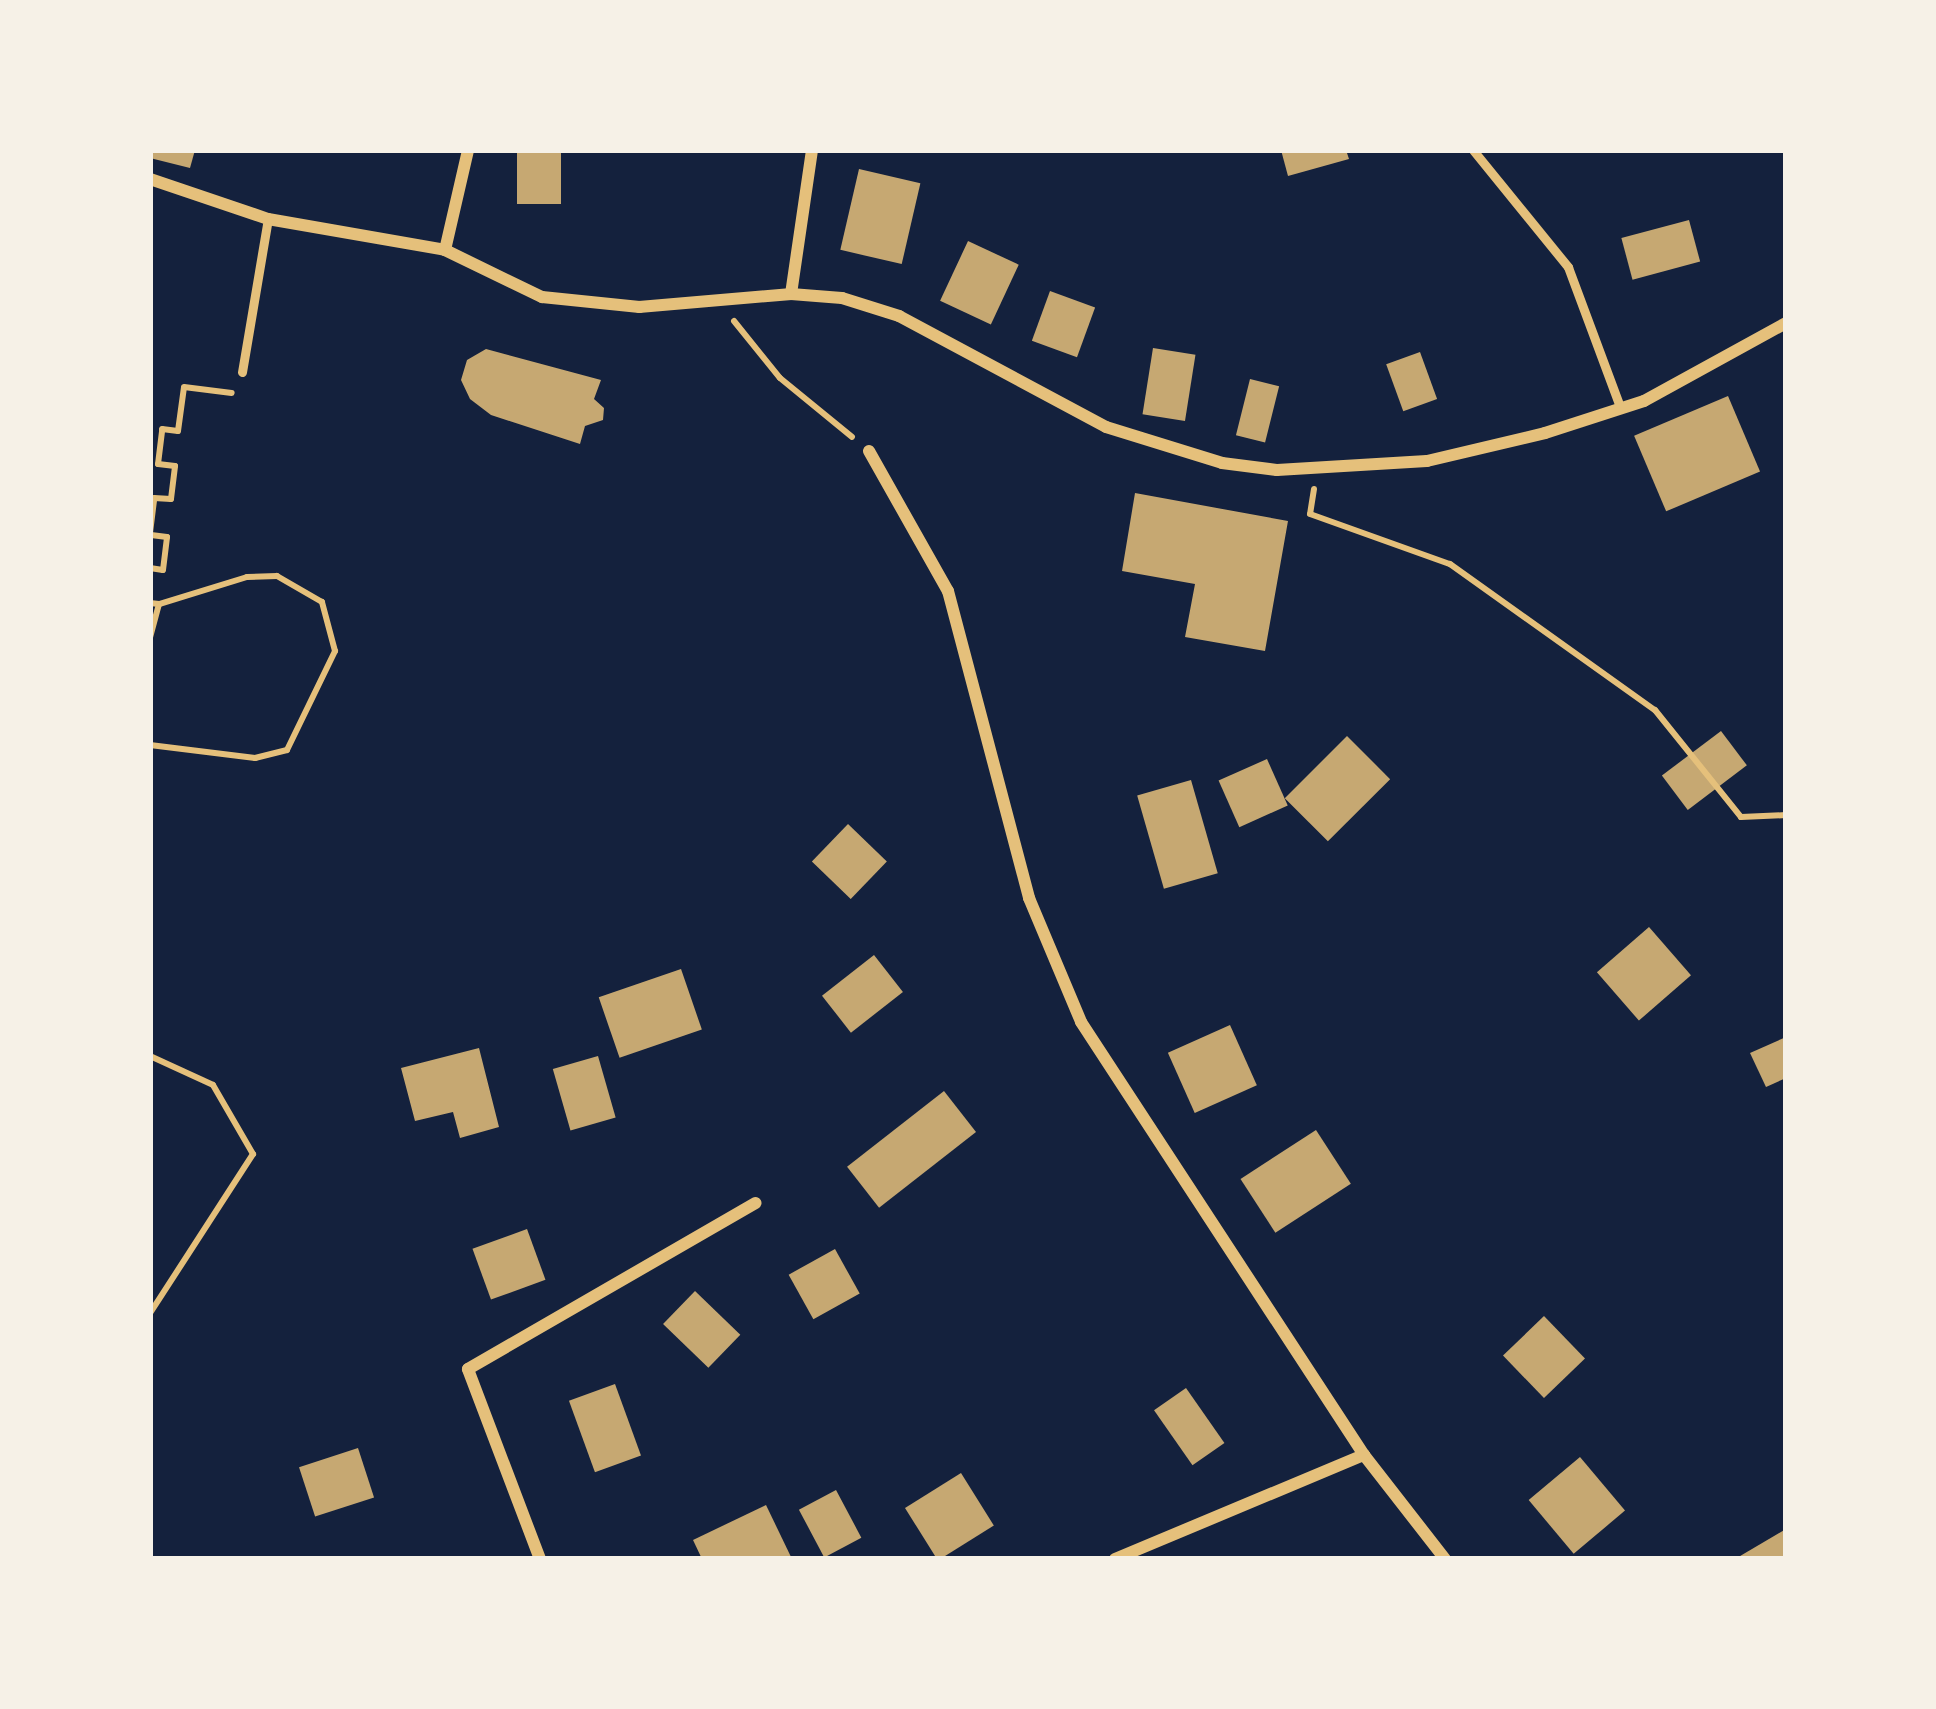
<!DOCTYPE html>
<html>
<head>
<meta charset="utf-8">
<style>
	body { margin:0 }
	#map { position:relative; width:1936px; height:1709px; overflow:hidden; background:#14213d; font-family:Ubuntu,sans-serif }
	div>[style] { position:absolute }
	.building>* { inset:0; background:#c6a872; transform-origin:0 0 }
	.path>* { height:6px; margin:-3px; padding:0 3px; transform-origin:3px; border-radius:3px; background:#e5c07b }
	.service>* { height:9px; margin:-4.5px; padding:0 4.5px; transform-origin:4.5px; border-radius:4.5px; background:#e5c07b }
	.minor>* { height:12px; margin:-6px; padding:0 6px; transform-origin:6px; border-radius:6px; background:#e5c07b }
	span { translate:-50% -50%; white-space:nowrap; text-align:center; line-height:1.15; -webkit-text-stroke:12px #f6f1e7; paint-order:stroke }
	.frame { position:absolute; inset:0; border:153px solid #f6f1e7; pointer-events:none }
</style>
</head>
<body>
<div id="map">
	<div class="building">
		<i style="clip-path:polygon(150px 150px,195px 150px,190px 168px,150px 158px)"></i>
		<i style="left:517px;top:150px;width:44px;height:54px"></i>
		<i style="clip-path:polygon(1281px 150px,1346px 150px,1349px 159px,1288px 176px)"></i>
		<i style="left:859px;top:169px;width:63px;height:83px;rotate:13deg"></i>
		<i style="left:1689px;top:220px;width:43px;height:70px;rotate:75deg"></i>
		<i style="left:968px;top:241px;width:56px;height:66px;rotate:25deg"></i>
		<i style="left:1050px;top:291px;width:48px;height:53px;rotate:20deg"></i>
		<i style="left:1153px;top:348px;width:43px;height:67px;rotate:9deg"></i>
		<i style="clip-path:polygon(486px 349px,601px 380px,594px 399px,604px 408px,603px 420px,585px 426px,580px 444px,491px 415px,470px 399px,461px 380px,467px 360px)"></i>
		<i style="left:1420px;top:352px;width:50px;height:36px;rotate:70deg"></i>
		<i style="left:1250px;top:379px;width:30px;height:58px;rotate:14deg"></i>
		<i style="left:1728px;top:396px;width:82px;height:102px;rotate:67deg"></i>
		<i style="clip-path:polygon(1135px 493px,1288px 521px,1265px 651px,1185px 637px,1195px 584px,1122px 571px)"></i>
		<i style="left:1721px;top:731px;width:43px;height:74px;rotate:53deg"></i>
		<i style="left:1347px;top:736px;width:61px;height:88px;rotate:45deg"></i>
		<i style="left:1267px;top:759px;width:51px;height:53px;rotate:66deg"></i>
		<i style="left:1191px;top:780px;width:97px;height:56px;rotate:74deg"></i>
		<i style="left:848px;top:824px;width:54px;height:52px;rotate:44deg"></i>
		<i style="left:1649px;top:927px;width:64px;height:69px;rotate:49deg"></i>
		<i style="left:874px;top:955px;width:47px;height:66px;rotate:52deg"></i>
		<i style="left:681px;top:969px;width:64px;height:87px;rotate:71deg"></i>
		<i style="left:1230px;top:1025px;width:66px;height:68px;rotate:66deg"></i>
		<i style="clip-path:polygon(1786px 1037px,1786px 1078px,1766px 1087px,1750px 1053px)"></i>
		<i style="clip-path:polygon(479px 1048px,499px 1127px,460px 1138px,453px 1112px,415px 1121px,401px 1068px)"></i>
		<i style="left:598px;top:1056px;width:64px;height:47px;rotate:74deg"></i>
		<i style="left:944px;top:1091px;width:52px;height:123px;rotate:52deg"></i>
		<i style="left:1316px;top:1130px;width:64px;height:90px;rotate:57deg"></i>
		<i style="left:527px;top:1229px;width:54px;height:58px;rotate:70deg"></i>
		<i style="left:835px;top:1249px;width:51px;height:53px;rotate:61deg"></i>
		<i style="left:695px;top:1291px;width:63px;height:46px;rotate:44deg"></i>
		<i style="left:1544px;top:1316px;width:59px;height:57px;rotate:46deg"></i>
		<i style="left:615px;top:1384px;width:76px;height:49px;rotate:70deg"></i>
		<i style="left:1186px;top:1388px;width:67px;height:39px;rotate:55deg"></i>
		<i style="left:358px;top:1448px;width:52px;height:62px;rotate:72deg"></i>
		<i style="left:1580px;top:1457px;width:70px;height:67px;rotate:50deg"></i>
		<i style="left:961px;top:1473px;width:62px;height:66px;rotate:58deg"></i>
		<i style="left:836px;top:1490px;width:54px;height:42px;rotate:62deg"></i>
		<i style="clip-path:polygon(766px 1505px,792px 1559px,702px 1559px,693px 1540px)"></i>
		<i style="clip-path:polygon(1786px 1529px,1786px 1559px,1735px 1559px)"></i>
	</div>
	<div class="path">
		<i style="left:734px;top:321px;width:73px;rotate:51.1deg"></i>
		<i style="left:780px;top:378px;width:93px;rotate:39.3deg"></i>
		<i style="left:1314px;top:489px;width:25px;rotate:99deg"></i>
		<i style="left:1310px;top:514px;width:149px;rotate:19.7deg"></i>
		<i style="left:1450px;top:564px;width:252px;rotate:35.5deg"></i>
		<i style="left:1655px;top:710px;width:137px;rotate:51.2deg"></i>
		<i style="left:1741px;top:817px;width:45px;rotate:-2.5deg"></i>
		<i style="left:150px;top:533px;width:35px;rotate:-83deg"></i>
		<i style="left:154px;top:498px;width:17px;rotate:3deg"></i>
		<i style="left:171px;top:499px;width:33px;rotate:-83deg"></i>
		<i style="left:175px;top:466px;width:17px;rotate:-173deg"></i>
		<i style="left:158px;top:464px;width:35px;rotate:-83deg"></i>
		<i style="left:162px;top:429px;width:16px;rotate:7deg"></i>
		<i style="left:178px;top:431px;width:44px;rotate:-82.2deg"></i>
		<i style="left:184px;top:387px;width:48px;rotate:7.1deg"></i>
		<i style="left:150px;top:568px;width:13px;rotate:9deg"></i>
		<i style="left:163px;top:570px;width:33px;rotate:-83deg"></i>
		<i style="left:167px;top:537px;width:16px;rotate:-173deg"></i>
		<i style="left:150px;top:603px;width:9px;rotate:6deg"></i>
		<i style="left:159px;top:604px;width:35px;rotate:105deg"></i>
		<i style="left:150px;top:745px;width:106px;rotate:7.1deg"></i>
		<i style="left:255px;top:758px;width:33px;rotate:-14deg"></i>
		<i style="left:287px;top:750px;width:110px;rotate:-64.1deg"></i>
		<i style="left:335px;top:651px;width:51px;rotate:-104.9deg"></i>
		<i style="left:322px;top:602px;width:52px;rotate:-150deg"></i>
		<i style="left:277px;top:576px;width:30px;rotate:178deg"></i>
		<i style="left:247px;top:577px;width:92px;rotate:162.9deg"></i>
		<i style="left:150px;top:1056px;width:69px;rotate:24.7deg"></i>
		<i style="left:213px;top:1085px;width:80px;rotate:59.9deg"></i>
		<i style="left:253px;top:1154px;width:189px;rotate:122.9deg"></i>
	</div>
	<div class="service">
		<i style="left:1473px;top:150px;width:151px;rotate:50.9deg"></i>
		<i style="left:1568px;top:267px;width:149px;rotate:69.6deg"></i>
		<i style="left:242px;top:372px;width:155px;rotate:-80.4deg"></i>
	</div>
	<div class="minor">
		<i style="left:150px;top:179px;width:125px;rotate:18.7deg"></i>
		<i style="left:268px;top:219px;width:180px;rotate:9.9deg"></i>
		<i style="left:445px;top:250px;width:108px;rotate:25.9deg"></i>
		<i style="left:542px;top:297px;width:98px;rotate:5.9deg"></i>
		<i style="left:639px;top:307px;width:153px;rotate:-4.9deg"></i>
		<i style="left:791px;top:294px;width:51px;rotate:4.5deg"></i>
		<i style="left:842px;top:298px;width:60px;rotate:17.5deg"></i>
		<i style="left:899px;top:316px;width:235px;rotate:28.2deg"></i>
		<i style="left:1106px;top:427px;width:121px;rotate:17.2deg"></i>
		<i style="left:1222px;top:463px;width:55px;rotate:7.3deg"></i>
		<i style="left:1277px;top:470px;width:150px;rotate:-3.4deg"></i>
		<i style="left:1427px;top:461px;width:121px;rotate:-13.3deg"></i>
		<i style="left:1545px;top:433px;width:104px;rotate:-17.9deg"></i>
		<i style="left:1644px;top:401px;width:162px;rotate:-28.8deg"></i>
		<i style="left:445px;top:250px;width:103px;rotate:-77deg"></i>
		<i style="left:791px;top:294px;width:146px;rotate:-81.7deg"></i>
		<i style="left:869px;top:451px;width:161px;rotate:60.6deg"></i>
		<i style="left:948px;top:591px;width:318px;rotate:75.2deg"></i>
		<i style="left:1029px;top:898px;width:134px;rotate:67.2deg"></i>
		<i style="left:1081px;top:1022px;width:517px;rotate:56.83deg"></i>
		<i style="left:1364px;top:1455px;width:132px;rotate:52.1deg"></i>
		<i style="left:540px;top:1559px;width:203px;rotate:-110.8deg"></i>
		<i style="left:468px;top:1369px;width:332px;rotate:-30deg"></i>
		<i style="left:1115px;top:1559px;width:270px;rotate:-22.7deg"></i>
	</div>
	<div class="frame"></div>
</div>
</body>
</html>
